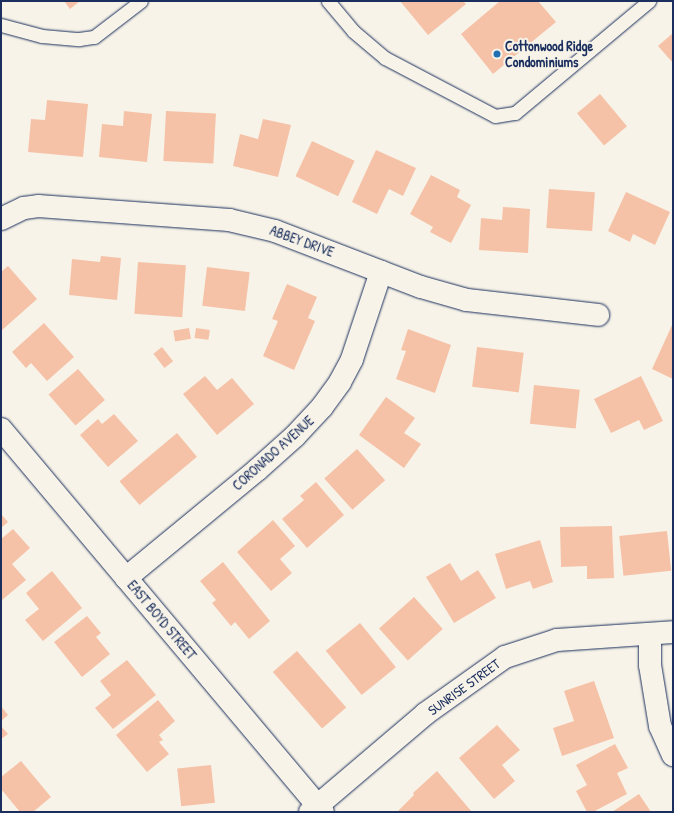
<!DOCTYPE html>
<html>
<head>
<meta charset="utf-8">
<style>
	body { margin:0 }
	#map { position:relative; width:674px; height:813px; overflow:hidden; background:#f7f3e8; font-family:"Patrick Hand",sans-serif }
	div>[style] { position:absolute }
	.building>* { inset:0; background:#f6c2a7; transform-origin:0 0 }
	.roads { filter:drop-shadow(0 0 1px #1b2f5e) drop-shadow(0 0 1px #1b2f5e) }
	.lane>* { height:13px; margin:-6.5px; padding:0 6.5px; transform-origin:6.5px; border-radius:6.5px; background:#f7f3e8 }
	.street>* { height:22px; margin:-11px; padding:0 11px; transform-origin:11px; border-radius:11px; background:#f7f3e8 }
	.dots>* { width:11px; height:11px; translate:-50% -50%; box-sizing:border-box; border:2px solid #f7f3e8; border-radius:50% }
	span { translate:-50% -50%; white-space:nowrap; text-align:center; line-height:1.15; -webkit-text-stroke:4px #f7f3e8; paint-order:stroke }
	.poi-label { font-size:14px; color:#1b2f5e; font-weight:700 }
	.left { translate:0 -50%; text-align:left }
	.street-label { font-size:14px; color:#1b2f5e }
	.frame { position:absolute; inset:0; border:2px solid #1b2f5e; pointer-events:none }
</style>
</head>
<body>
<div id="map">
	<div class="building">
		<i style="clip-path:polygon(64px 1px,80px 1px,70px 9px)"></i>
		<i style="clip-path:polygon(400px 1px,463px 1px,466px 4px,428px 35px)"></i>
		<i style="clip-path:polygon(500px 1px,538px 1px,556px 22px,493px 74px,461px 34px)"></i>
		<i style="clip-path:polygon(673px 33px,673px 63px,658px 46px)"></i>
		<i style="left:600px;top:94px;width:42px;height:30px;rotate:50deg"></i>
		<i style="clip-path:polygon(47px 100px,88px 104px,83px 157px,28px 152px,31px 119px,45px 120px)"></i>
		<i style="clip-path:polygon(124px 111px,152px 114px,147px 162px,99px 157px,102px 124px,123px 126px)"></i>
		<i style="left:166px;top:111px;width:50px;height:50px;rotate:3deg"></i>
		<i style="clip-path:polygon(263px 119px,291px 125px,278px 177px,233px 166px,240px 134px,258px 139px)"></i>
		<i style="left:312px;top:141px;width:47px;height:39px;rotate:25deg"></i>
		<i style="clip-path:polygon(376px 150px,416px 168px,403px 196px,389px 189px,377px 214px,352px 202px)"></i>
		<i style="clip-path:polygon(431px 175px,460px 190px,457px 197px,471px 205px,451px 243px,430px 232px,433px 227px,410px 214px)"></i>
		<i style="left:549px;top:189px;width:46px;height:39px;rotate:4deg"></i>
		<i style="clip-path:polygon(626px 192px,670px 212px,655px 245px,633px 234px,630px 242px,608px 231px)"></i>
		<i style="clip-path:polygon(503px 207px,530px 209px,528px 253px,479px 250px,481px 218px,502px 220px)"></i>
		<i style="clip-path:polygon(101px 256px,121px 258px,117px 300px,69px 295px,72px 259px,100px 262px)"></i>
		<i style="left:138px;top:262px;width:48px;height:52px;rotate:4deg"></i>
		<i style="clip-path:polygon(8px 266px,37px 299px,1px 331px,1px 272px)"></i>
		<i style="left:207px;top:267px;width:43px;height:39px;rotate:7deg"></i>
		<i style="clip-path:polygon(287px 284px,317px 297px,308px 318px,315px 321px,294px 370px,263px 356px,278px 321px,272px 319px)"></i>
		<i style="clip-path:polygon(44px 323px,74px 357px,47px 381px,31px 363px,26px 368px,12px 352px)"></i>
		<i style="clip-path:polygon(673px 323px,673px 379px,652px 369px)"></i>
		<i style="left:189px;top:328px;width:11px;height:16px;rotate:80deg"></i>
		<i style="left:196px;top:328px;width:14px;height:10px;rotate:8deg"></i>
		<i style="clip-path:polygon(408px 329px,451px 345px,435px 393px,396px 379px,406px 351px,401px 350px)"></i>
		<i style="left:162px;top:347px;width:18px;height:11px;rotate:52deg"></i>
		<i style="left:477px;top:347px;width:47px;height:40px;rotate:7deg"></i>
		<i style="left:78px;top:369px;width:41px;height:39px;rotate:49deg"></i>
		<i style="clip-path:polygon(205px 376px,217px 390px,232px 378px,254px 404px,217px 435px,183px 394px)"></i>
		<i style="clip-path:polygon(641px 376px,663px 421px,644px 430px,639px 420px,611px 433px,594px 399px)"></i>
		<i style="left:534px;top:385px;width:46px;height:39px;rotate:6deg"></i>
		<i style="clip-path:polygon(386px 397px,415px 418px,404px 433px,421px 444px,404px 468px,359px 435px)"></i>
		<i style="clip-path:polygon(114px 414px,138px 441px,108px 467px,80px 435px,98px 419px,102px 424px)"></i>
		<i style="left:177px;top:433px;width:31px;height:75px;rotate:50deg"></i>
		<i style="left:357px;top:449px;width:42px;height:44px;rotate:48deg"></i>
		<i style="clip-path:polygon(316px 482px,344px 515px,307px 548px,282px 519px,304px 500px,300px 496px)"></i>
		<i style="clip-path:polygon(1px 514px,8px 522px,1px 528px)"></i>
		<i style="clip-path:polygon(273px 520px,295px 546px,280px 559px,292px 573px,271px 591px,237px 552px)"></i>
		<i style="clip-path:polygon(612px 526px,614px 578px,587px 579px,587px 566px,561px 567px,560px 527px)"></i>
		<i style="clip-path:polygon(13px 529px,30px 548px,12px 564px,26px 580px,2px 600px,1px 539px)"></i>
		<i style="left:667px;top:531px;width:40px;height:48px;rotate:84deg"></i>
		<i style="clip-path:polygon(540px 540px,553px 582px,533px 589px,530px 581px,506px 589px,495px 554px)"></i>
		<i style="clip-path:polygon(223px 562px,270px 621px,249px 639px,235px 622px,231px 626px,212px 603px,216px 600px,200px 581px)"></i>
		<i style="clip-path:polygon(450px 563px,461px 581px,478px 570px,496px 598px,454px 623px,426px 577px)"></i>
		<i style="clip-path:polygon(52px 571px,82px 608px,43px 641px,25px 620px,39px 609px,26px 593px)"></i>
		<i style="left:414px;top:597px;width:43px;height:47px;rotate:48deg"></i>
		<i style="clip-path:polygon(87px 616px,101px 633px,96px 637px,110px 654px,82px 677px,54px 642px)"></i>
		<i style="left:360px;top:623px;width:57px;height:44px;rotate:51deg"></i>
		<i style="left:297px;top:651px;width:75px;height:32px;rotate:49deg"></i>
		<i style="clip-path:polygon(127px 660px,156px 695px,113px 729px,95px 708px,111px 695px,100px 681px)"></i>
		<i style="clip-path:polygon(594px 681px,614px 738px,562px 756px,553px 728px,574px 721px,564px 691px)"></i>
		<i style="clip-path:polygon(158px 700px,175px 721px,159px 735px,163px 740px,159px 742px,169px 754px,147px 772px,116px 735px)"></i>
		<i style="clip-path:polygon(1px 706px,8px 715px,1px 721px)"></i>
		<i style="clip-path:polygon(497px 725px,520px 750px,502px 765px,515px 781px,494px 799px,459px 758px)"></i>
		<i style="clip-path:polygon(1px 726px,8px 734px,1px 739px)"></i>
		<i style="clip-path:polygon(615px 744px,628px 768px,617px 773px,627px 794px,593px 812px,587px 812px,576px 791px,587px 785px,576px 765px)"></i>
		<i style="clip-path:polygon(21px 761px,51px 797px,33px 812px,20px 812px,1px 789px,1px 777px)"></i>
		<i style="left:211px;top:765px;width:38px;height:34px;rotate:84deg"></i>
		<i style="clip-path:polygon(437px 771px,472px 812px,397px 812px,414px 795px,413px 793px)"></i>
		<i style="clip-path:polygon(639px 794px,651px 812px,612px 812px)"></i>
	</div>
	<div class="roads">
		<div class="lane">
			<i style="left:328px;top:1px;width:39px;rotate:50deg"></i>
			<i style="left:353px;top:31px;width:42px;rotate:40.2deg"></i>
			<i style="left:385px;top:58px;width:124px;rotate:27.8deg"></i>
			<i style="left:495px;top:116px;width:20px;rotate:-9deg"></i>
			<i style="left:515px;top:113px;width:175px;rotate:-39.9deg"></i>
			<i style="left:1px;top:25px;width:42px;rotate:15deg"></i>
			<i style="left:42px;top:36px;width:37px;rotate:5deg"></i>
			<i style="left:79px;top:39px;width:15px;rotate:-8deg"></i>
			<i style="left:94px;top:37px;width:59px;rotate:-37.5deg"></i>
		</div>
		<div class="street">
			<i style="left:1px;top:219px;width:25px;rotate:-26deg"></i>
			<i style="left:24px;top:208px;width:14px;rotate:-8deg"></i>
			<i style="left:38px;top:206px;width:192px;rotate:4.2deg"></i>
			<i style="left:229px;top:220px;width:47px;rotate:13.4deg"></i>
			<i style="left:275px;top:231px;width:156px;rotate:21deg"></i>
			<i style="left:421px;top:287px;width:48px;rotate:15.8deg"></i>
			<i style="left:467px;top:300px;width:132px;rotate:6.5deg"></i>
			<i style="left:1px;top:429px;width:500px;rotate:49.95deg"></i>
			<i style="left:126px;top:578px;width:170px;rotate:-39.5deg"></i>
			<i style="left:257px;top:470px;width:51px;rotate:-41.8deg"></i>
			<i style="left:295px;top:436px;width:40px;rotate:-47deg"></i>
			<i style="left:322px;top:407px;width:31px;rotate:-54deg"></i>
			<i style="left:340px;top:382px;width:26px;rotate:-62deg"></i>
			<i style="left:352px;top:359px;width:92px;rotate:-71.6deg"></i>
			<i style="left:650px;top:634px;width:31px;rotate:90deg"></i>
			<i style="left:650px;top:665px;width:62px;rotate:80.7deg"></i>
			<i style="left:660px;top:726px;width:32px;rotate:66deg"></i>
			<i style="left:310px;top:812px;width:151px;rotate:-40.4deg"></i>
			<i style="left:425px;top:714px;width:98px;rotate:-35.5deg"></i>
			<i style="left:505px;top:657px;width:55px;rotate:-18.1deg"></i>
			<i style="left:557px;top:640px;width:116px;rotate:-3.9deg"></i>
		</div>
	</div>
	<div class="dots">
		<i style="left:497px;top:54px;background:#1f6fb2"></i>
	</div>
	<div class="poi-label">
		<span class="left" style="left:505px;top:54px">Cottonwood Ridge<br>Condominiums</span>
	</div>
	<div class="street-label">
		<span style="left:302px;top:241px;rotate:20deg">ABBEY DRIVE</span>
		<span style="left:273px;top:453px;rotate:-42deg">CORONADO AVENUE</span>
		<span style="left:162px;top:620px;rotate:50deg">EAST BOYD STREET</span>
		<span style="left:464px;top:687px;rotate:-36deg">SUNRISE STREET</span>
	</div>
	<div class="frame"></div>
</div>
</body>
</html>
